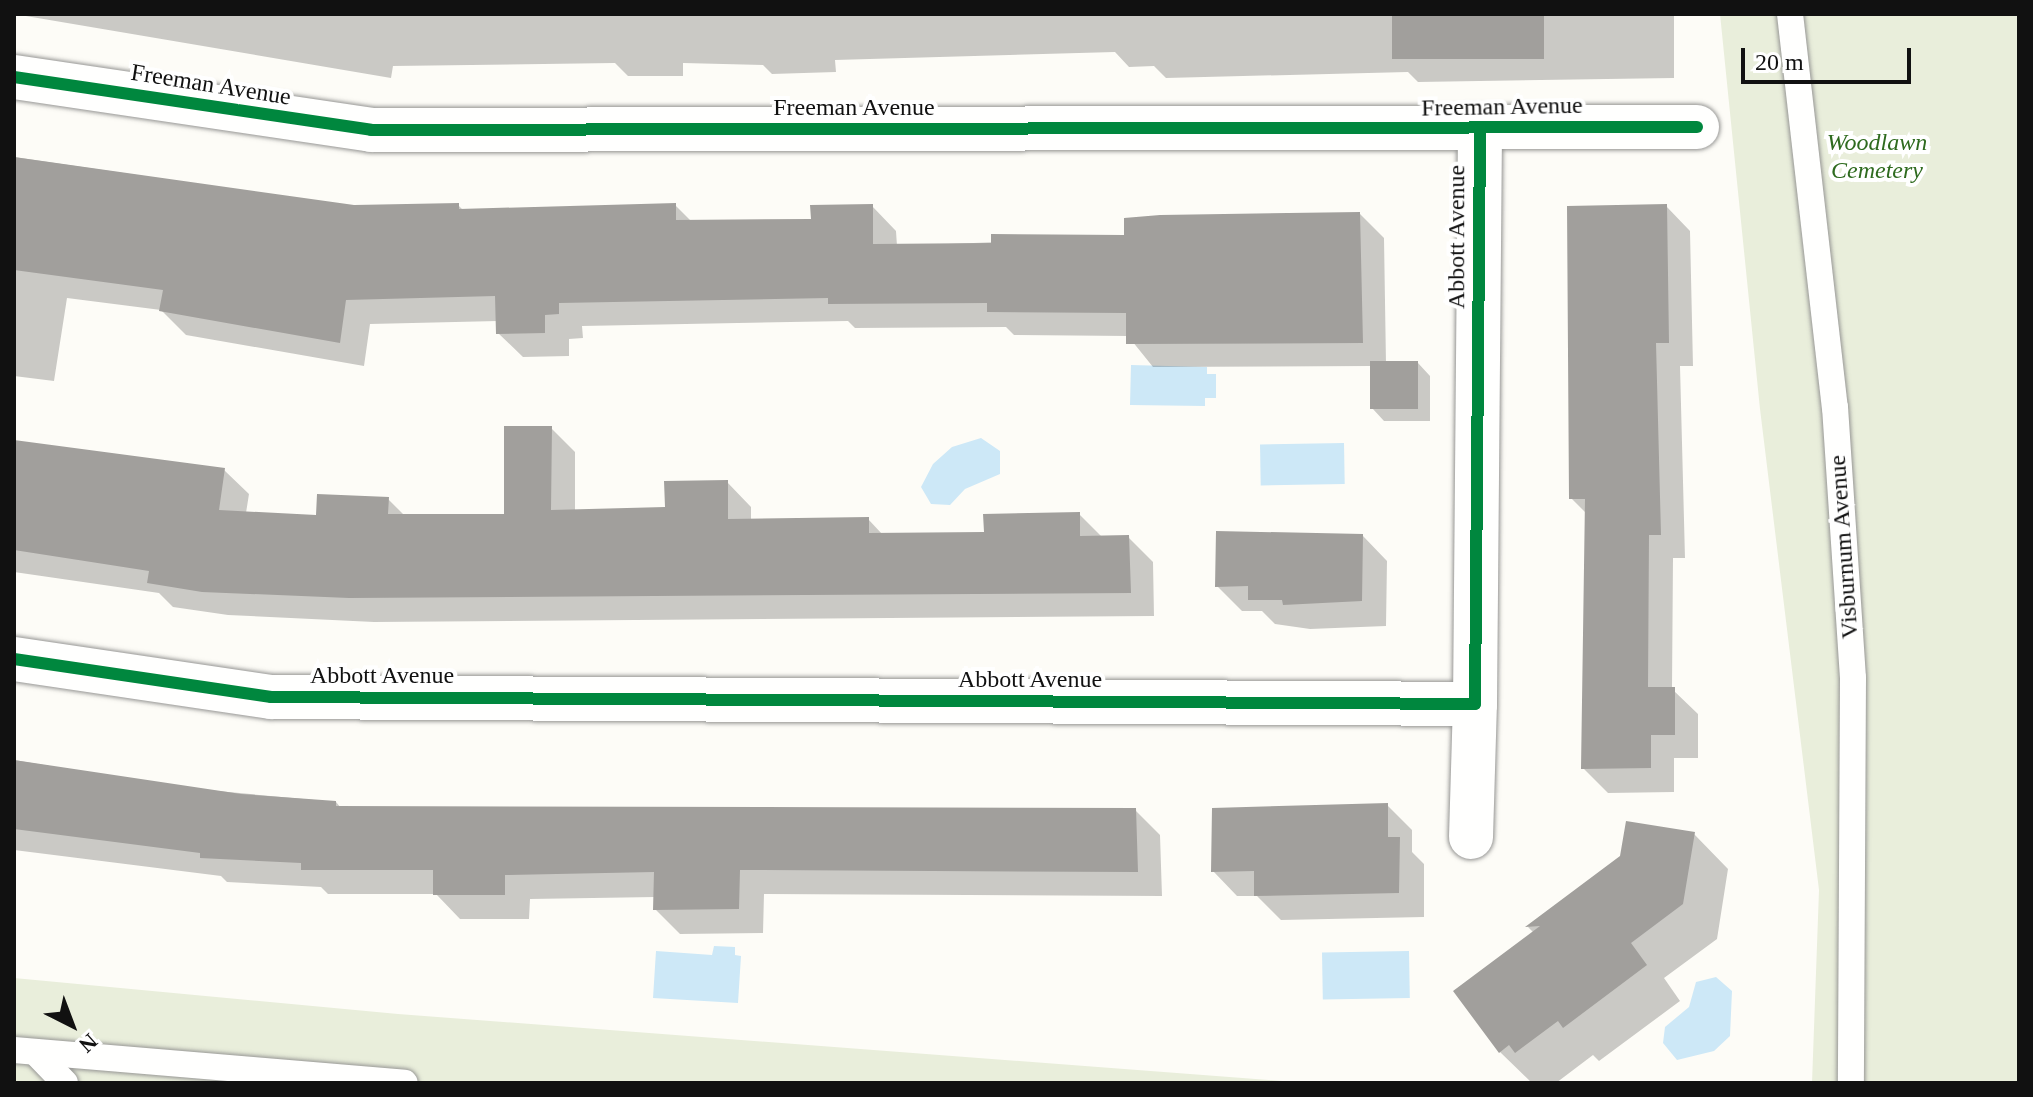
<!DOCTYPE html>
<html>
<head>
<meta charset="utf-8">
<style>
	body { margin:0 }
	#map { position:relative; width:2033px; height:1097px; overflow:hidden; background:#fdfcf7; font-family:Georgia,serif }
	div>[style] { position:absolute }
	.cemetery>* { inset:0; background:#e9eedb }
	.water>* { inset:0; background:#cde8f7; transform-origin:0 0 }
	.shadow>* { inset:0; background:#0003 }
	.building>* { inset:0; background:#a19f9c; transform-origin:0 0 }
	.roads { filter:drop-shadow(0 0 2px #979795) drop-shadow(0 0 2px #979795) }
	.service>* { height:26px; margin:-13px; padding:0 13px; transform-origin:13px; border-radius:13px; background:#fffffe }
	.minor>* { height:44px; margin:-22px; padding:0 22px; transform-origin:22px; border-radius:22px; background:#fffffe }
	.cycleway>* { height:12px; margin:-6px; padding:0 6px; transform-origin:6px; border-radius:6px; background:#00873e }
	span { translate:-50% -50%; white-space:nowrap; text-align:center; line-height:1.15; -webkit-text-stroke:8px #fff; paint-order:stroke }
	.street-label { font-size:24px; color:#111 }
	.park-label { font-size:24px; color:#2f6b1f; font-style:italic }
	.frame { position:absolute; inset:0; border:16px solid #111; pointer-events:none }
	.north { position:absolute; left:32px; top:985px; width:80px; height:80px; -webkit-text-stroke:6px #fff; paint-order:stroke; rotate:138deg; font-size:22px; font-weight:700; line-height:32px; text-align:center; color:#111 }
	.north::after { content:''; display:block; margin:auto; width:28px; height:36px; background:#111; clip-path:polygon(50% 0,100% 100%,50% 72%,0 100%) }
	.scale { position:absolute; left:1741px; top:48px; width:170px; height:36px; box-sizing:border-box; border:4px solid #111; border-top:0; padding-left:10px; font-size:24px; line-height:28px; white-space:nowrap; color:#111; -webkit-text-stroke:6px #fff; paint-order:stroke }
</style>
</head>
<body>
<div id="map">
	<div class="cemetery">
		<i style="clip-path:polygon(1720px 14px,2019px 14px,2019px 1083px,1812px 1083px,1819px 890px,1760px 409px)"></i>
		<i style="clip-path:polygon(14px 978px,398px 1014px,1308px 1083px,14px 1083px)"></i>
	</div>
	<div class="water">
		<i style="clip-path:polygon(1131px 365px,1207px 367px,1207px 374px,1216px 374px,1216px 398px,1205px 398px,1205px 406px,1130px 405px)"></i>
		<i style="clip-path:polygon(981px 438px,1000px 451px,1000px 474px,965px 489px,950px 505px,931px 504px,921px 487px,933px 464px,952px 447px)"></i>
		<i style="left:1344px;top:443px;width:41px;height:84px;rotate:89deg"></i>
		<i style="clip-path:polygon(714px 946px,735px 947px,735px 955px,741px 956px,738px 1003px,653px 998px,656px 951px,712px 955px)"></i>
		<i style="left:1409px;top:951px;width:47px;height:87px;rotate:89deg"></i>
		<i style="clip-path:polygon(1716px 977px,1732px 991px,1730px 1036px,1714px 1051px,1677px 1060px,1663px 1043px,1665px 1027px,1689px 1007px,1696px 982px)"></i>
	</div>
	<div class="shadow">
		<i style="clip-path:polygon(14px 14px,1674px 14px,1674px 78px,1418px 82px,1408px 72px,1166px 78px,1154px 66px,1129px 67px,1115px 52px,835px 60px,836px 72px,772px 74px,763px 65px,683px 63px,683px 76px,628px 76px,615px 63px,393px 66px,391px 78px)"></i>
		<i style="clip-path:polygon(14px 157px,354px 207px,458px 205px,464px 211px,675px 205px,692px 222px,813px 221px,872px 206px,896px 231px,897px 246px,1126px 237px,1360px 214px,1384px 238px,1386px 363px,1418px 363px,1430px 376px,1430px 421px,1384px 421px,1372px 408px,1372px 366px,1153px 367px,1128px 336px,1014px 335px,1006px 327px,855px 328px,848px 321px,582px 326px,583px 338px,569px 339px,569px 356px,523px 357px,498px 333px,498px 321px,370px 324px,364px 366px,186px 335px,161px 310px,67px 298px,54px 381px,14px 376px)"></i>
		<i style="clip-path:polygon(1666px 206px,1690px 231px,1693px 366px,1680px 366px,1685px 558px,1673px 558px,1672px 689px,1698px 714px,1698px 758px,1674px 758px,1674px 792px,1608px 793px,1583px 768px,1587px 514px,1571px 498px)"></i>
		<i style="clip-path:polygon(551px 428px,575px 452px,575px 511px,667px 509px,727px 482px,751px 507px,751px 521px,868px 519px,883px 535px,986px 534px,1079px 514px,1102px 537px,1128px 537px,1153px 562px,1154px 616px,374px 622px,228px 615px,173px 607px,159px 593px,14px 572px,14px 442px,224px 470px,249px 494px,246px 513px,318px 517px,388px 499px,405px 516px,506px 516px)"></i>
		<i style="clip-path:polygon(1363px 536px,1387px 561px,1386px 626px,1310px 629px,1275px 624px,1262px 611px,1242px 611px,1217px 586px)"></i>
		<i style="clip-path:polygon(14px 760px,174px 787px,336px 802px,341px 808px,1135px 810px,1160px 835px,1162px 896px,764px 894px,763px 933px,680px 934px,655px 909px,656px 897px,530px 899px,529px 919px,460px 919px,436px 894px,328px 894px,321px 887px,227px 882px,221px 876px,14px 850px)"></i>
		<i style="clip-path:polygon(1387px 805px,1412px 830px,1412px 852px,1424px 864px,1424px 917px,1281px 920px,1257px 896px,1237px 896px,1213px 871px)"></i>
		<i style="clip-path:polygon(1694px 834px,1728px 869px,1717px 939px,1664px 978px,1680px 1001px,1599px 1061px,1593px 1055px,1556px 1083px,1532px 1083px,1500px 1052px,1534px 933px,1528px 927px,1622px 857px)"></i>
	</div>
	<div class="building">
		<i style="left:1392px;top:14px;width:152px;height:45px"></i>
		<i style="clip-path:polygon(14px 157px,354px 205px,459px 203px,459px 209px,676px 203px,676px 220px,811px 219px,810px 205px,873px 204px,873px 244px,991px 243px,991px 234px,1124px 235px,1124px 218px,1160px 215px,1360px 212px,1363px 343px,1126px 344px,1126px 313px,987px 312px,987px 303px,828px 304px,828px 298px,559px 303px,559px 314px,545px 315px,545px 333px,496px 334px,495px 296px,346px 300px,340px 343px,159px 311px,163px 290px,14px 270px)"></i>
		<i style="clip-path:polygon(1667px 204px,1669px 343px,1656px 343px,1661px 535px,1649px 535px,1648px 687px,1675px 687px,1675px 735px,1651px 735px,1651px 768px,1581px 769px,1585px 499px,1569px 499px,1567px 206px)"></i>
		<i style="left:1370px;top:361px;width:48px;height:48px"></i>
		<i style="clip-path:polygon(504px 426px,552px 426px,551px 510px,665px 507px,664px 481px,728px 480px,728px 519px,869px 517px,869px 533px,984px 532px,983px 514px,1080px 512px,1080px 536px,1129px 535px,1131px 593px,349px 598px,202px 592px,147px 583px,149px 571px,14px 550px,14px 440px,225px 468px,219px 510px,316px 515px,317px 494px,389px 497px,388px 514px,504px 514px)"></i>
		<i style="clip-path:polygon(1216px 531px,1363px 534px,1362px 601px,1283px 605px,1282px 600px,1248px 600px,1248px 586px,1215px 587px)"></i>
		<i style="clip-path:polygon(14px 760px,241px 794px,336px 801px,336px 806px,1136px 808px,1138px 872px,740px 870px,739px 909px,653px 910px,654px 872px,505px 875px,505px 895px,433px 895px,433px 870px,301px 870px,301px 863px,200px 858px,200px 853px,14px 829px)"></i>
		<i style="clip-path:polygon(1388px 803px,1388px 837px,1400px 837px,1399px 893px,1254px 896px,1254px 871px,1211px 872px,1212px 808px)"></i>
		<i style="clip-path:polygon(1626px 821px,1695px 832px,1683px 904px,1631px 943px,1647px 965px,1563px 1028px,1558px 1021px,1515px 1053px,1509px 1045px,1499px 1053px,1453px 991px,1540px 926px,1525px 927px,1620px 856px)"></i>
	</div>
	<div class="roads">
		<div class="service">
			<i style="left:1790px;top:14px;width:396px;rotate:83.5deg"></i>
			<i style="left:1835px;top:407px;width:272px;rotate:86.2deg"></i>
			<i style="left:1853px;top:678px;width:405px;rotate:90.3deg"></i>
			<i style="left:14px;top:1050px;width:392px;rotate:4.8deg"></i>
			<i style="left:35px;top:1052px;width:43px;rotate:45.9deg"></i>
		</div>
		<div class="minor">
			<i style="left:14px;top:77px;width:361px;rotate:8.4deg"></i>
			<i style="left:371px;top:130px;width:1326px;rotate:-0.13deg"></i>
			<i style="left:14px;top:659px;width:260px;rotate:8.4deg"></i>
			<i style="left:271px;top:697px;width:1204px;rotate:0.33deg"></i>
			<i style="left:1475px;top:704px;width:574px;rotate:-89.5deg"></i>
			<i style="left:1471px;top:837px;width:133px;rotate:-88.3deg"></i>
		</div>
	</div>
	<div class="cycleway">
		<i style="left:14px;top:77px;width:361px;rotate:8.4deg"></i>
		<i style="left:371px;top:130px;width:1326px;rotate:-0.13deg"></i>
		<i style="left:14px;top:659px;width:260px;rotate:8.4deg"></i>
		<i style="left:271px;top:697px;width:1204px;rotate:0.33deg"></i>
		<i style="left:1475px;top:704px;width:574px;rotate:-89.5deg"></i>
	</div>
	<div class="street-label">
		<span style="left:211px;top:85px;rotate:9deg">Freeman Avenue</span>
		<span style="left:1502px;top:107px;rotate:-1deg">Freeman Avenue</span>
		<span style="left:854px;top:108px">Freeman Avenue</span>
		<span style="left:1457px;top:237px;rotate:-90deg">Abbott Avenue</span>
		<span style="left:1844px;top:547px;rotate:-94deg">Visburnum Avenue</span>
		<span style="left:382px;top:676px">Abbott Avenue</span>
		<span style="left:1030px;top:680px">Abbott Avenue</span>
	</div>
	<div class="park-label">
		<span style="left:1877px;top:157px">Woodlawn<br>Cemetery</span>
	</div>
	<div class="frame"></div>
	<div class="north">N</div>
	<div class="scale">20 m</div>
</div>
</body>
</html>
